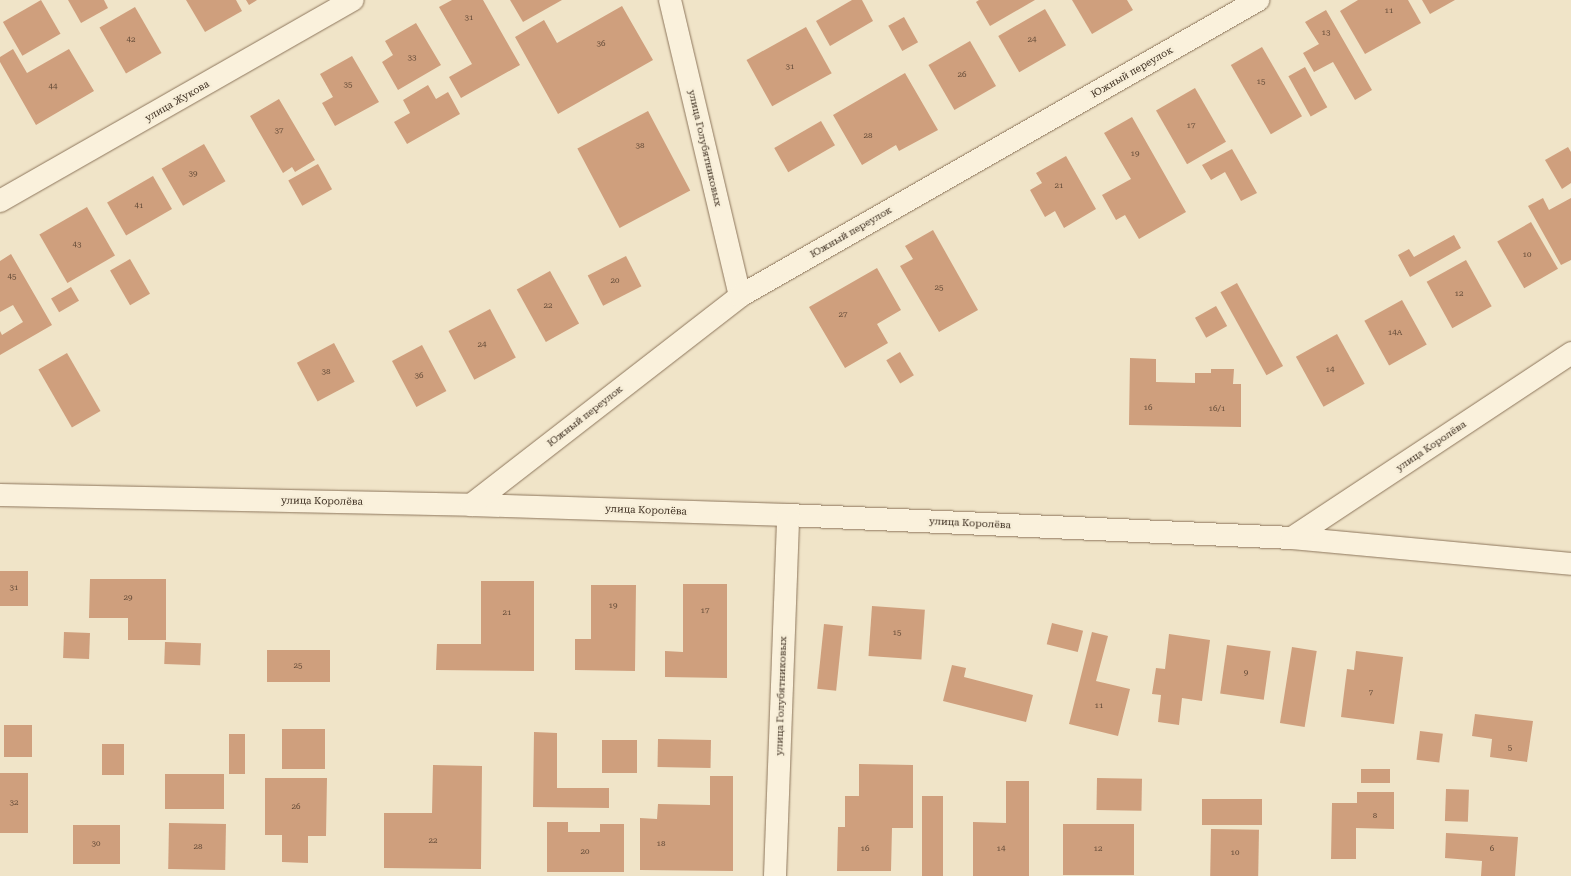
<!DOCTYPE html>
<html>
<head>
<meta charset="utf-8">
<style>
	body { margin:0 }
	#map { position:relative; width:1571px; height:876px; overflow:hidden; background:#f0e4c8; font-family:"Roboto Serif",serif }
	div>[style] { position:absolute }
	.building>* { inset:0; background:#cf9f7d; transform-origin:0 0 }
	.roads { filter:drop-shadow(0 0 1px #8d765c) drop-shadow(0 0 1px #8d765c) }
	.street>* { height:22px; margin:-11px; padding:0 11px; transform-origin:11px; border-radius:11px; background:#faf1dc }
	span { translate:-50% -50%; white-space:nowrap; text-align:center; line-height:1.15; -webkit-text-stroke:4px #f7eed8; paint-order:stroke }
	.number-label { font-size:8px; color:#624a37 }
	.number-label span { -webkit-text-stroke-width:0 }
	.street-label { font-size:10px; color:#3d2e20 }
</style>
</head>
<body>
<div id="map">
	<div class="building">
		<i style="left:41px;top:0;width:39px;height:44px;rotate:60deg"></i>
		<i style="clip-path:polygon(68px 0,104px 0,108px 8px,81px 23px)"></i>
		<i style="clip-path:polygon(186px 0,236px 0,242px 11px,205px 32px)"></i>
		<i style="clip-path:polygon(246px 0,257px 0,249px 5px)"></i>
		<i style="clip-path:polygon(452px 0,483px 0,520px 65px,461px 98px,449px 77px,472px 64px,439px 7px)"></i>
		<i style="clip-path:polygon(510px 0,562px 0,523px 22px)"></i>
		<i style="clip-path:polygon(852px 0,862px 0,873px 21px,830px 46px,816px 21px)"></i>
		<i style="clip-path:polygon(979px 0,1035px 0,990px 26px,976px 2px)"></i>
		<i style="clip-path:polygon(1072px 0,1127px 0,1133px 10px,1092px 34px)"></i>
		<i style="clip-path:polygon(1358px 0,1408px 0,1421px 23px,1365px 54px,1340px 11px)"></i>
		<i style="clip-path:polygon(1422px 0,1455px 0,1430px 14px)"></i>
		<i style="clip-path:polygon(622px 6px,653px 60px,558px 114px,515px 37px,544px 20px,557px 43px)"></i>
		<i style="left:135px;top:7px;width:53px;height:41px;rotate:60deg"></i>
		<i style="left:1045px;top:9px;width:42px;height:54px;rotate:60deg"></i>
		<i style="clip-path:polygon(1326px 10px,1372px 90px,1355px 100px,1333px 62px,1314px 72px,1303px 53px,1319px 44px,1305px 22px)"></i>
		<i style="left:904px;top:17px;width:29px;height:18px;rotate:61deg"></i>
		<i style="clip-path:polygon(416px 23px,441px 65px,398px 90px,382px 62px,393px 55px,385px 41px)"></i>
		<i style="left:806px;top:27px;width:53px;height:68px;rotate:61deg"></i>
		<i style="left:970px;top:41px;width:52px;height:48px;rotate:60deg"></i>
		<i style="left:1262px;top:47px;width:80px;height:36px;rotate:60deg"></i>
		<i style="clip-path:polygon(13px 49px,27px 73px,69px 49px,94px 91px,36px 125px,0 62px,0 57px)"></i>
		<i style="clip-path:polygon(352px 56px,379px 102px,335px 126px,322px 103px,333px 97px,320px 74px)"></i>
		<i style="left:1305px;top:67px;width:46px;height:19px;rotate:61deg"></i>
		<i style="clip-path:polygon(905px 73px,938px 130px,899px 151px,896px 145px,862px 165px,833px 115px)"></i>
		<i style="clip-path:polygon(428px 85px,436px 99px,448px 92px,460px 114px,407px 144px,394px 122px,410px 113px,403px 100px)"></i>
		<i style="left:1195px;top:88px;width:62px;height:45px;rotate:60deg"></i>
		<i style="clip-path:polygon(279px 99px,315px 160px,295px 172px,292px 167px,283px 173px,250px 116px)"></i>
		<i style="left:648px;top:111px;width:90px;height:80px;rotate:62deg"></i>
		<i style="clip-path:polygon(1132px 117px,1186px 212px,1139px 239px,1125px 215px,1116px 220px,1102px 195px,1131px 179px,1104px 133px)"></i>
		<i style="left:821px;top:121px;width:28px;height:54px;rotate:60deg"></i>
		<i style="left:204px;top:144px;width:43px;height:49px;rotate:60deg"></i>
		<i style="clip-path:polygon(1568px 147px,1571px 152px,1571px 183px,1562px 189px,1545px 160px)"></i>
		<i style="clip-path:polygon(1232px 149px,1257px 193px,1241px 201px,1225px 172px,1211px 180px,1202px 165px)"></i>
		<i style="clip-path:polygon(1066px 156px,1096px 209px,1064px 228px,1055px 211px,1045px 217px,1030px 190px,1042px 183px,1036px 173px)"></i>
		<i style="left:318px;top:164px;width:29px;height:34px;rotate:61deg"></i>
		<i style="left:153px;top:176px;width:38px;height:53px;rotate:60deg"></i>
		<i style="clip-path:polygon(1543px 198px,1549px 210px,1571px 198px,1571px 260px,1561px 265px,1528px 206px)"></i>
		<i style="left:87px;top:207px;width:56px;height:55px;rotate:60deg"></i>
		<i style="left:1531px;top:222px;width:54px;height:39px;rotate:60deg"></i>
		<i style="clip-path:polygon(933px 230px,978px 310px,939px 332px,900px 266px,913px 259px,905px 246px)"></i>
		<i style="clip-path:polygon(1454px 235px,1461px 248px,1410px 277px,1398px 255px,1409px 249px,1414px 257px)"></i>
		<i style="clip-path:polygon(11px 254px,52px 325px,0 355px,0 331px,2px 335px,23px 322px,13px 305px,0 312px,0 261px)"></i>
		<i style="left:626px;top:256px;width:34px;height:43px;rotate:63deg"></i>
		<i style="left:130px;top:259px;width:40px;height:23px;rotate:60deg"></i>
		<i style="left:1466px;top:260px;width:53px;height:45px;rotate:61deg"></i>
		<i style="clip-path:polygon(877px 268px,901px 310px,877px 324px,888px 343px,845px 368px,809px 307px)"></i>
		<i style="left:550px;top:271px;width:60px;height:38px;rotate:61deg"></i>
		<i style="left:1237px;top:283px;width:95px;height:19px;rotate:61deg"></i>
		<i style="left:71px;top:287px;width:16px;height:23px;rotate:60deg"></i>
		<i style="left:1402px;top:300px;width:51px;height:43px;rotate:61deg"></i>
		<i style="left:1216px;top:306px;width:23px;height:24px;rotate:61deg"></i>
		<i style="left:490px;top:309px;width:55px;height:47px;rotate:62deg"></i>
		<i style="left:1337px;top:334px;width:57px;height:47px;rotate:61deg"></i>
		<i style="left:334px;top:343px;width:44px;height:42px;rotate:62deg"></i>
		<i style="left:422px;top:345px;width:52px;height:34px;rotate:62deg"></i>
		<i style="left:900px;top:352px;width:27px;height:16px;rotate:59deg"></i>
		<i style="left:67px;top:353px;width:67px;height:33px;rotate:60deg"></i>
		<i style="clip-path:polygon(1130px 358px,1156px 359px,1156px 382px,1195px 383px,1195px 373px,1211px 373px,1211px 369px,1234px 369px,1233px 384px,1241px 384px,1241px 427px,1129px 425px)"></i>
		<i style="left:0;top:571px;width:28px;height:35px"></i>
		<i style="clip-path:polygon(90px 579px,166px 579px,166px 640px,128px 640px,128px 618px,89px 618px)"></i>
		<i style="clip-path:polygon(481px 581px,534px 581px,534px 671px,436px 670px,437px 644px,481px 644px)"></i>
		<i style="clip-path:polygon(683px 584px,727px 584px,727px 678px,665px 677px,665px 651px,683px 652px)"></i>
		<i style="clip-path:polygon(591px 585px,636px 585px,635px 671px,575px 670px,575px 639px,591px 639px)"></i>
		<i style="left:872px;top:606px;width:53px;height:50px;rotate:4deg"></i>
		<i style="left:1052px;top:623px;width:32px;height:22px;rotate:14deg"></i>
		<i style="left:824px;top:624px;width:19px;height:65px;rotate:6deg"></i>
		<i style="left:64px;top:632px;width:26px;height:26px;rotate:2deg"></i>
		<i style="clip-path:polygon(1092px 632px,1108px 636px,1096px 681px,1130px 689px,1118px 736px,1069px 724px)"></i>
		<i style="clip-path:polygon(1169px 634px,1210px 640px,1202px 701px,1182px 698px,1179px 725px,1158px 722px,1161px 695px,1152px 694px,1156px 668px,1165px 669px)"></i>
		<i style="left:165px;top:642px;width:36px;height:22px;rotate:2deg"></i>
		<i style="left:1227px;top:645px;width:44px;height:49px;rotate:8deg"></i>
		<i style="left:1292px;top:647px;width:25px;height:77px;rotate:9deg"></i>
		<i style="left:267px;top:650px;width:63px;height:32px"></i>
		<i style="clip-path:polygon(1356px 651px,1403px 657px,1394px 724px,1341px 717px,1347px 669px,1354px 670px)"></i>
		<i style="clip-path:polygon(952px 665px,966px 668px,964px 677px,1033px 695px,1026px 722px,943px 701px)"></i>
		<i style="clip-path:polygon(1475px 714px,1533px 721px,1527px 762px,1490px 757px,1492px 739px,1472px 736px)"></i>
		<i style="left:4px;top:725px;width:28px;height:32px"></i>
		<i style="left:282px;top:729px;width:43px;height:40px"></i>
		<i style="left:1420px;top:731px;width:23px;height:29px;rotate:7deg"></i>
		<i style="clip-path:polygon(534px 732px,557px 733px,557px 788px,609px 788px,609px 808px,533px 807px)"></i>
		<i style="left:229px;top:734px;width:16px;height:40px"></i>
		<i style="left:658px;top:739px;width:53px;height:28px;rotate:1deg"></i>
		<i style="left:602px;top:740px;width:35px;height:33px"></i>
		<i style="left:102px;top:744px;width:22px;height:31px"></i>
		<i style="clip-path:polygon(859px 764px,913px 765px,913px 828px,892px 828px,891px 871px,837px 871px,838px 827px,845px 827px,845px 796px,859px 796px)"></i>
		<i style="clip-path:polygon(433px 765px,482px 766px,481px 869px,384px 868px,384px 813px,432px 813px)"></i>
		<i style="left:1361px;top:769px;width:29px;height:14px"></i>
		<i style="left:0;top:773px;width:28px;height:60px"></i>
		<i style="left:165px;top:774px;width:59px;height:35px"></i>
		<i style="clip-path:polygon(710px 776px,733px 776px,733px 871px,640px 870px,640px 818px,657px 819px,658px 804px,710px 805px)"></i>
		<i style="clip-path:polygon(265px 778px,327px 778px,326px 836px,308px 836px,308px 863px,282px 862px,282px 835px,265px 835px)"></i>
		<i style="left:1097px;top:778px;width:45px;height:32px;rotate:1deg"></i>
		<i style="clip-path:polygon(1006px 781px,1029px 781px,1029px 876px,973px 876px,973px 822px,1006px 823px)"></i>
		<i style="left:1446px;top:789px;width:23px;height:32px;rotate:2deg"></i>
		<i style="clip-path:polygon(1357px 792px,1394px 792px,1394px 829px,1356px 828px,1356px 859px,1331px 859px,1332px 803px,1357px 803px)"></i>
		<i style="left:922px;top:796px;width:21px;height:80px"></i>
		<i style="left:1202px;top:799px;width:60px;height:26px"></i>
		<i style="clip-path:polygon(547px 822px,568px 822px,568px 832px,600px 832px,600px 824px,624px 824px,624px 872px,547px 872px)"></i>
		<i style="left:169px;top:823px;width:57px;height:46px;rotate:1deg"></i>
		<i style="left:1063px;top:824px;width:71px;height:51px"></i>
		<i style="left:73px;top:825px;width:47px;height:39px"></i>
		<i style="left:1211px;top:829px;width:48px;height:47px;rotate:1deg"></i>
		<i style="clip-path:polygon(1446px 833px,1518px 837px,1515px 876px,1481px 876px,1482px 861px,1445px 858px)"></i>
	</div>
	<div class="roads">
		<div class="street">
			<i style="left:670px;top:0;width:304px;rotate:76.7deg"></i>
			<i style="left:0;top:201px;width:406px;rotate:-29.7deg"></i>
			<i style="left:0;top:495px;width:471px;rotate:1.2deg"></i>
			<i style="left:471px;top:505px;width:317px;rotate:1.8deg"></i>
			<i style="left:788px;top:515px;width:505px;rotate:2.61deg"></i>
			<i style="left:1292px;top:538px;width:280px;rotate:5.3deg"></i>
			<i style="left:471px;top:505px;width:341px;rotate:-37.8deg"></i>
			<i style="left:740px;top:296px;width:597px;rotate:-29.74deg"></i>
			<i style="left:1292px;top:538px;width:335px;rotate:-33.5deg"></i>
			<i style="left:775px;top:876px;width:361px;rotate:-87.9deg"></i>
		</div>
	</div>
	<div class="number-label">
		<span style="left:1389px;top:11px">11</span>
		<span style="left:469px;top:18px">31</span>
		<span style="left:1326px;top:33px">13</span>
		<span style="left:131px;top:40px">42</span>
		<span style="left:1032px;top:40px">24</span>
		<span style="left:601px;top:44px">36</span>
		<span style="left:412px;top:58px">33</span>
		<span style="left:790px;top:67px">31</span>
		<span style="left:962px;top:75px">26</span>
		<span style="left:1261px;top:82px">15</span>
		<span style="left:348px;top:85px">35</span>
		<span style="left:53px;top:87px">44</span>
		<span style="left:1191px;top:126px">17</span>
		<span style="left:279px;top:131px">37</span>
		<span style="left:868px;top:136px">28</span>
		<span style="left:640px;top:146px">38</span>
		<span style="left:1135px;top:154px">19</span>
		<span style="left:193px;top:174px">39</span>
		<span style="left:1059px;top:186px">21</span>
		<span style="left:139px;top:206px">41</span>
		<span style="left:77px;top:245px">43</span>
		<span style="left:1527px;top:255px">10</span>
		<span style="left:12px;top:277px">45</span>
		<span style="left:615px;top:281px">20</span>
		<span style="left:939px;top:288px">25</span>
		<span style="left:1459px;top:294px">12</span>
		<span style="left:548px;top:306px">22</span>
		<span style="left:843px;top:315px">27</span>
		<span style="left:1395px;top:333px">14А</span>
		<span style="left:482px;top:345px">24</span>
		<span style="left:1330px;top:370px">14</span>
		<span style="left:326px;top:372px">38</span>
		<span style="left:419px;top:376px">36</span>
		<span style="left:1148px;top:408px">16</span>
		<span style="left:1217px;top:409px">16/1</span>
		<span style="left:14px;top:588px">31</span>
		<span style="left:128px;top:598px">29</span>
		<span style="left:613px;top:606px">19</span>
		<span style="left:705px;top:611px">17</span>
		<span style="left:507px;top:613px">21</span>
		<span style="left:897px;top:633px">15</span>
		<span style="left:298px;top:666px">25</span>
		<span style="left:1246px;top:673px">9</span>
		<span style="left:1371px;top:693px">7</span>
		<span style="left:1099px;top:706px">11</span>
		<span style="left:1510px;top:748px">5</span>
		<span style="left:14px;top:803px">32</span>
		<span style="left:296px;top:807px">26</span>
		<span style="left:1375px;top:816px">8</span>
		<span style="left:433px;top:841px">22</span>
		<span style="left:96px;top:844px">30</span>
		<span style="left:661px;top:844px">18</span>
		<span style="left:198px;top:847px">28</span>
		<span style="left:865px;top:849px">16</span>
		<span style="left:1001px;top:849px">14</span>
		<span style="left:1098px;top:849px">12</span>
		<span style="left:1492px;top:849px">6</span>
		<span style="left:585px;top:852px">20</span>
		<span style="left:1235px;top:853px">10</span>
	</div>
	<div class="street-label">
		<span style="left:1132px;top:72px;rotate:-30deg">Южный переулок</span>
		<span style="left:177px;top:101px;rotate:-30deg">улица Жукова</span>
		<span style="left:705px;top:148px;rotate:77deg">улица Голубятниковых</span>
		<span style="left:851px;top:232px;rotate:-30deg">Южный переулок</span>
		<span style="left:585px;top:416px;rotate:-38deg">Южный переулок</span>
		<span style="left:1431px;top:446px;rotate:-34deg">улица Королёва</span>
		<span style="left:322px;top:501px;rotate:1deg">улица Королёва</span>
		<span style="left:646px;top:510px;rotate:2deg">улица Королёва</span>
		<span style="left:970px;top:523px;rotate:3deg">улица Королёва</span>
		<span style="left:781px;top:696px;rotate:-88deg">улица Голубятниковых</span>
	</div>
</div>
</body>
</html>
